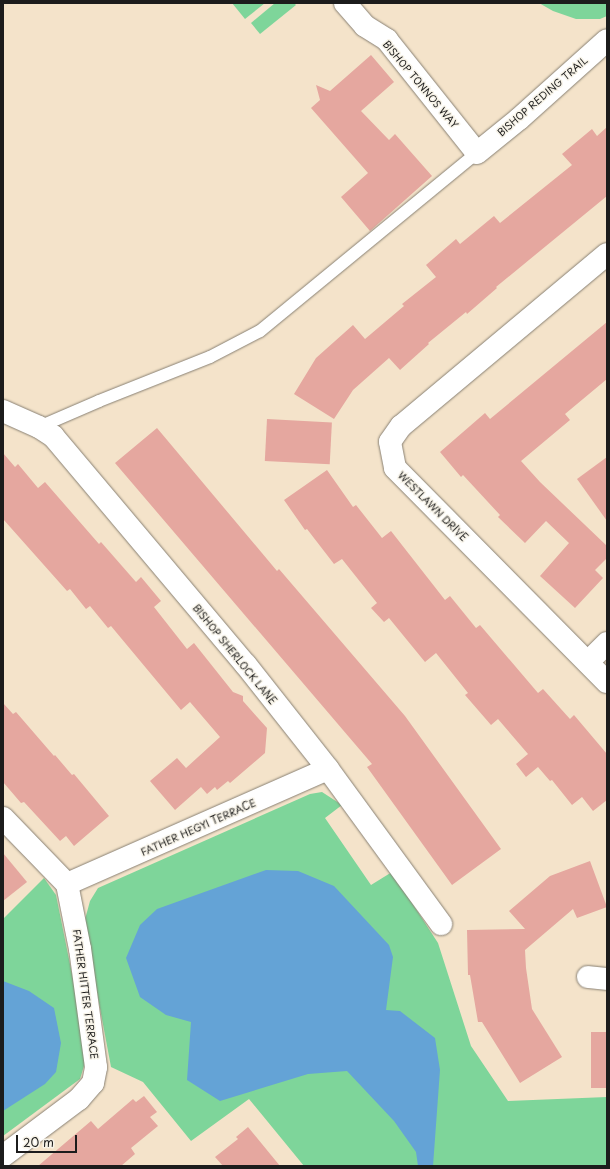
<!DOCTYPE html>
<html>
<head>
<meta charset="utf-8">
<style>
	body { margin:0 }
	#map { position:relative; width:610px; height:1169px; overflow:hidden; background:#f4e3ca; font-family:"Playpen Sans",sans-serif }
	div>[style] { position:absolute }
	.green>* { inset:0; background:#7ed59a }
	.water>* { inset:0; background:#64a3d6 }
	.building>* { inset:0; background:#e5a79f; transform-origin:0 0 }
	.roads { filter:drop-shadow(0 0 1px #888073) drop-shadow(0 0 1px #888073) }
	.lane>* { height:12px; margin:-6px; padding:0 6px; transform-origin:6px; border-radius:6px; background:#fff }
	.street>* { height:22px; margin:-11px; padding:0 11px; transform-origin:11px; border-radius:11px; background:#fff }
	span { translate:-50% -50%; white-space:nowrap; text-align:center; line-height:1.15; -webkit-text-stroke:3px #f7f3e8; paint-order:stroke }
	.street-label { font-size:10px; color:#1c1c1c }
	.frame { position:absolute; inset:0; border:4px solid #1c1c1c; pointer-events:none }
	.scale { position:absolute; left:16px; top:1135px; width:61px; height:18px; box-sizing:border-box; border:2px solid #1c1c1c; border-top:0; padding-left:5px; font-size:12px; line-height:14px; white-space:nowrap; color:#1c1c1c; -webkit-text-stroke:3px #f7f3e8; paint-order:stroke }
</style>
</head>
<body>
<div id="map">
	<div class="green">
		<i style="clip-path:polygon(232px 3px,265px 3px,245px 19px)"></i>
		<i style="clip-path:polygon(275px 3px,294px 3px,296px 5px,260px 34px,251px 23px)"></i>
		<i style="clip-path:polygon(539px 3px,607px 3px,607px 16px,600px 19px,576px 19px,553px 11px)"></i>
		<i style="clip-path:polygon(322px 792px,342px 805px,325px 818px,371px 885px,392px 872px,438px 943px,471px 1046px,508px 1101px,607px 1097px,607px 1166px,304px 1166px,249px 1099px,191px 1141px,143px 1082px,111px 1067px,84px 923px,90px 901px,98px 888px,310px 794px)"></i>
		<i style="clip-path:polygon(44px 878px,56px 895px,88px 1053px,80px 1079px,3px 1136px,3px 919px)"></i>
	</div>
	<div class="water">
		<i style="clip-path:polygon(266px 870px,298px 871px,334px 886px,389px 945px,393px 957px,386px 1010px,400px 1011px,435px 1038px,440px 1070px,433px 1166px,418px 1166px,416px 1152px,394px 1121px,347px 1071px,308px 1074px,220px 1101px,187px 1080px,191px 1022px,166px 1015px,140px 997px,126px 958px,140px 925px,157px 909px)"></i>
		<i style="clip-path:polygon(3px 981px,29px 991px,54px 1008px,61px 1043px,56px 1072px,45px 1084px,3px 1111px)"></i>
	</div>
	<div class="building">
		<i style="clip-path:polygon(371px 55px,394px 82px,361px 111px,389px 140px,395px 134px,432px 176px,370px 231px,341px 197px,368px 173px,311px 108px,320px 100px,316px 85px,330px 91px)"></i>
		<i style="clip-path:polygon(607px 127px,607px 196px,496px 287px,497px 288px,467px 314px,466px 312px,428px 343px,429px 344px,400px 370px,389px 358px,353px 390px,334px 419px,294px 394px,316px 358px,353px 325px,365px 339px,404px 306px,402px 304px,436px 277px,426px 265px,456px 239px,460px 244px,494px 216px,500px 223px,572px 165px,562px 154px,592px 129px,597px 136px)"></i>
		<i style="clip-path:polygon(607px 322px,607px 379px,565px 414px,570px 420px,521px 461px,540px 482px,607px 546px,607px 558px,595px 570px,603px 578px,575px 608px,540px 576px,569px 543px,546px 521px,525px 543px,498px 517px,500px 515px,463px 475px,461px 477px,440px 452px,485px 413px,490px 419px)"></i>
		<i style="left:267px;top:419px;width:65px;height:42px;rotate:3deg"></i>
		<i style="clip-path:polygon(157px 428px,277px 571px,279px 569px,405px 716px,501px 849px,452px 885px,367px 767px,372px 764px,115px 463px)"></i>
		<i style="clip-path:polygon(3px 453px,15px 467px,18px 464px,38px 488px,45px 482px,99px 544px,101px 542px,136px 582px,141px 577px,161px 601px,154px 607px,187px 649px,194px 643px,233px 692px,243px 696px,243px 701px,267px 728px,265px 753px,230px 783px,228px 781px,217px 790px,215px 787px,207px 794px,201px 787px,175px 810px,150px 781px,177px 758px,186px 768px,220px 737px,190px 702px,181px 710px,111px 626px,108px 628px,90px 606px,86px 609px,70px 589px,67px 591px,3px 519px)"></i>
		<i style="clip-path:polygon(607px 457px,607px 521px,577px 479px)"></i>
		<i style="clip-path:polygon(327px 470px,353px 507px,356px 505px,382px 538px,391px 531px,445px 600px,450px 596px,476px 628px,480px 625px,538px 693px,543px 689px,570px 719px,574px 715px,607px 754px,607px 800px,593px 811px,582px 797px,572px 805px,552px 780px,550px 781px,538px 767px,526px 777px,516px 764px,528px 754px,498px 719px,491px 725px,465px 695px,468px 693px,436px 653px,425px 662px,389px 618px,384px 622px,371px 608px,377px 603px,342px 559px,334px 564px,307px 529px,305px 530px,284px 500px)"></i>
		<i style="clip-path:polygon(3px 703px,13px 714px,16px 712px,54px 756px,55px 755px,72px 775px,74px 774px,109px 816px,74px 846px,66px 836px,60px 841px,24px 802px,21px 803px,3px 782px)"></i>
		<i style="clip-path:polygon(3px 853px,27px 882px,3px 901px)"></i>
		<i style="clip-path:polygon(590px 861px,607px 907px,577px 918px,573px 909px,525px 950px,526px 968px,532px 1009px,562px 1057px,520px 1083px,482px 1022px,478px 1022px,470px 975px,468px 975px,467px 930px,525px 929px,509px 911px,550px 876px)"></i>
		<i style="left:591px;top:1032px;width:16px;height:56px"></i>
		<i style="clip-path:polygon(144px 1096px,157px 1112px,150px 1117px,158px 1126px,131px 1148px,135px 1154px,121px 1166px,38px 1166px,91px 1121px,98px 1129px,133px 1099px,136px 1102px)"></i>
		<i style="clip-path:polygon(248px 1127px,280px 1166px,223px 1166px,215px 1157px,238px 1139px,236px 1137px)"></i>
	</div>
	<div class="roads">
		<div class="lane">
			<i style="left:39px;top:427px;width:65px;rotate:-23.4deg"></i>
			<i style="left:99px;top:401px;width:119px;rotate:-21.6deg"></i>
			<i style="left:210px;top:357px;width:56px;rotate:-27.5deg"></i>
			<i style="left:260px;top:331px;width:281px;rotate:-39.4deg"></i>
		</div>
		<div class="street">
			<i style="left:345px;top:3px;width:30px;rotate:49deg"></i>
			<i style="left:365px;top:26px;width:26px;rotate:32deg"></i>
			<i style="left:387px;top:40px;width:144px;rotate:51.5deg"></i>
			<i style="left:477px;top:153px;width:54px;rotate:-39deg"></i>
			<i style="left:519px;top:119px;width:118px;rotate:-41.9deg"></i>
			<i style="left:607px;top:254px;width:268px;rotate:140.1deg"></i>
			<i style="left:401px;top:426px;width:19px;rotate:125deg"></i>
			<i style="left:390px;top:442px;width:26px;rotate:79deg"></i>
			<i style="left:395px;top:468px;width:301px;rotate:45.3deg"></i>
			<i style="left:3px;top:411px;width:39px;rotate:24deg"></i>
			<i style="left:39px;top:427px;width:17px;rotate:33deg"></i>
			<i style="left:53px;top:436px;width:299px;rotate:49.9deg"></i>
			<i style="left:246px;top:665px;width:132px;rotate:51.7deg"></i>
			<i style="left:328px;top:769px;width:192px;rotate:53.9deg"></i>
			<i style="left:588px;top:662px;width:27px;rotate:-45deg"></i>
			<i style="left:3px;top:818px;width:92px;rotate:45.9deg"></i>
			<i style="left:67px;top:884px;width:285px;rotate:-23.8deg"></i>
			<i style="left:588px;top:977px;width:19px;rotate:6deg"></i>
			<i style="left:3px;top:1156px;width:95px;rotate:-36.9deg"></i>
			<i style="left:79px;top:1099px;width:21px;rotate:-49deg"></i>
			<i style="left:93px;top:1083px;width:16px;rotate:-79deg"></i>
			<i style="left:96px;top:1067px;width:119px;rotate:-97.7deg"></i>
			<i style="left:80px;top:949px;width:66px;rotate:-101.3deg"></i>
		</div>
	</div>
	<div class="street-label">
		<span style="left:421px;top:84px;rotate:50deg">BISHOP TONNOS WAY</span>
		<span style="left:542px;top:96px;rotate:-41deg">BISHOP REDING TRAIL</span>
		<span style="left:433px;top:506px;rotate:45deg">WESTLAWN DRIVE</span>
		<span style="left:235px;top:654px;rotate:51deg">BISHOP SHERLOCK LANE</span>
		<span style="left:198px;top:827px;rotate:-24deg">FATHER HEGYI TERRACE</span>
		<span style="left:86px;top:994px;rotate:82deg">FATHER HITTER TERRACE</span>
	</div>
	<div class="frame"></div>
	<div class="scale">20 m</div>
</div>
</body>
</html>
